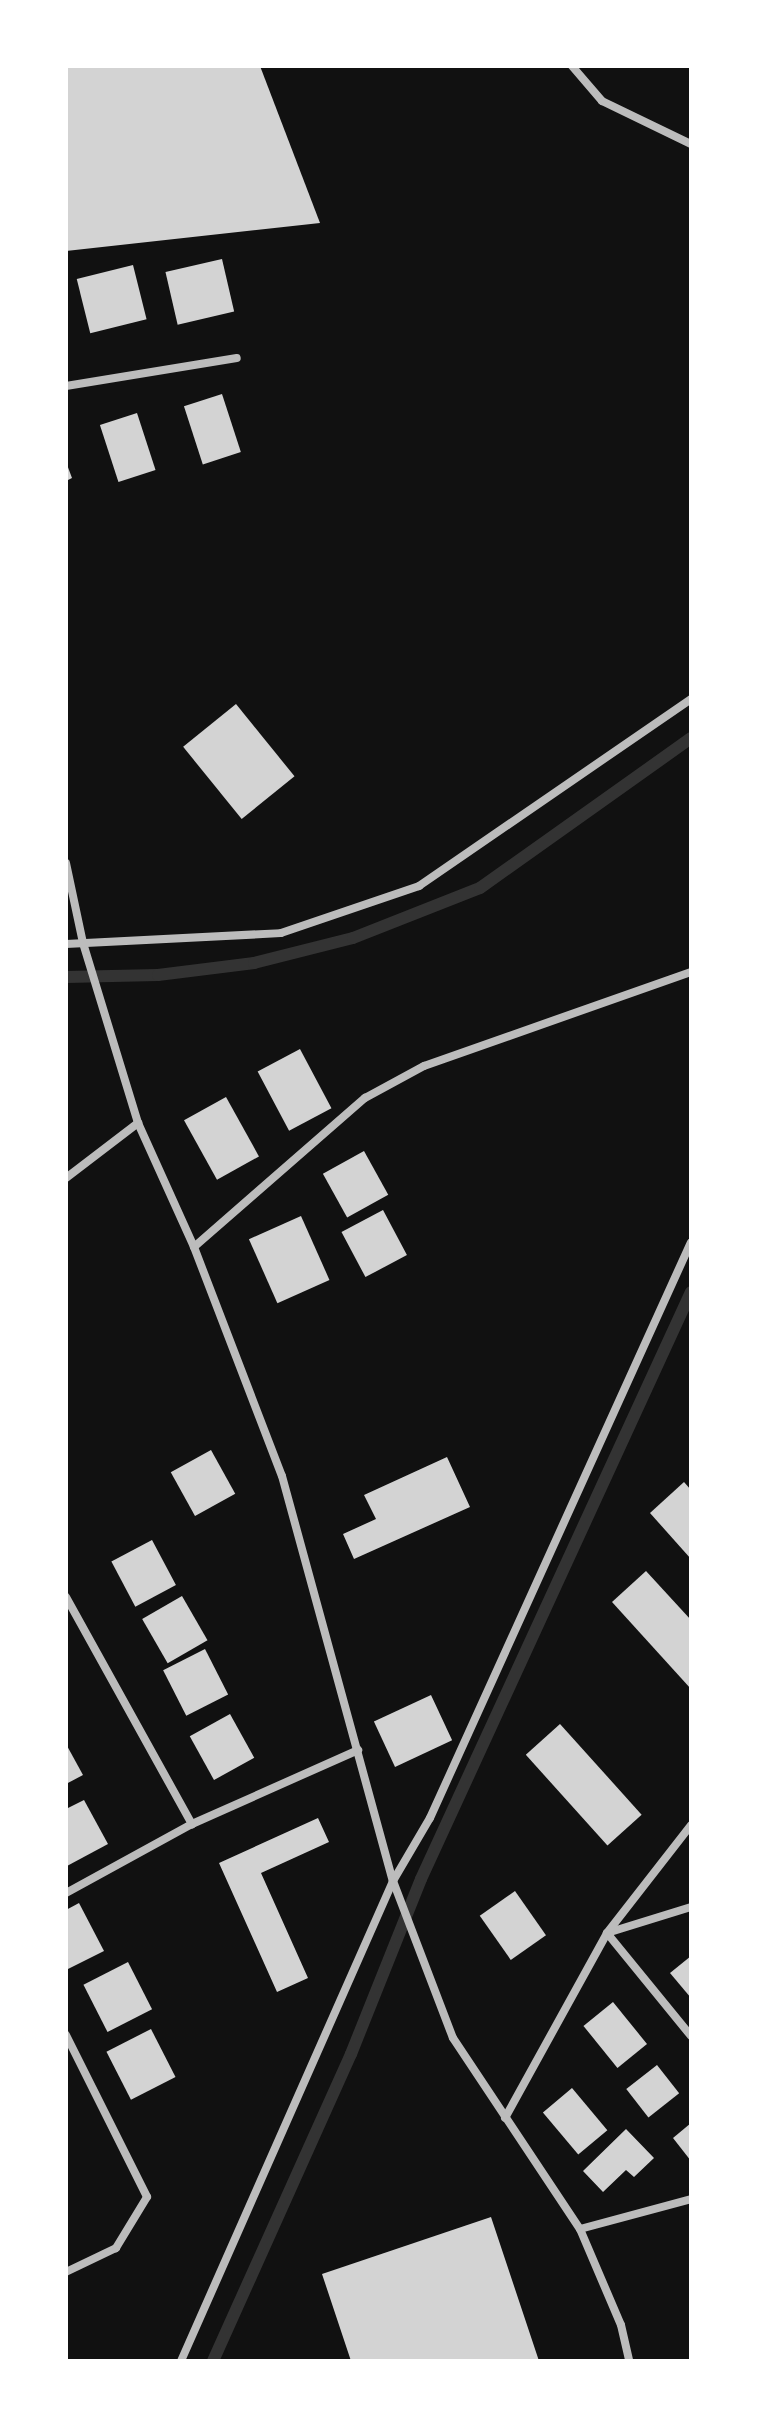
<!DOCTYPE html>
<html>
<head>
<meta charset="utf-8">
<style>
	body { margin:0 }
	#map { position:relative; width:757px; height:2427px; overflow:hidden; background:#111; font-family:Ubuntu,sans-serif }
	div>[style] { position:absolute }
	.stream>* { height:12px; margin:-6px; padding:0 6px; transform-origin:6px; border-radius:6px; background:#333 }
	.building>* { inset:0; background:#d3d3d3; transform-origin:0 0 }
	.minor>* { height:8px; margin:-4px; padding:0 4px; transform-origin:4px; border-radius:4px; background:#bcbcbc }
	span { translate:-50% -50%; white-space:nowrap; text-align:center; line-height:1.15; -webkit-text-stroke:7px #fff; paint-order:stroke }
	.frame { position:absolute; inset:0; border:68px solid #fff; pointer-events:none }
</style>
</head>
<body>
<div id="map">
	<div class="stream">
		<i style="left:66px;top:977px;width:92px;rotate:-1.2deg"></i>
		<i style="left:158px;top:975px;width:97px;rotate:-7.1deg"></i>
		<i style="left:254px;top:963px;width:102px;rotate:-14.2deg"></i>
		<i style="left:353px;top:938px;width:136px;rotate:-21.5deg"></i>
		<i style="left:480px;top:888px;width:259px;rotate:-35.4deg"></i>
		<i style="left:213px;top:2361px;width:337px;rotate:-65.8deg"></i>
		<i style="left:351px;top:2054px;width:188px;rotate:-68.2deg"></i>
		<i style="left:421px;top:1879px;width:646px;rotate:-65.3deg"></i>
	</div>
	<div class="building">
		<i style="clip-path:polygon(66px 66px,260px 66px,320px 223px,66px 251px)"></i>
		<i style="left:222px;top:259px;width:54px;height:58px;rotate:77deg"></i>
		<i style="left:133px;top:265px;width:56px;height:58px;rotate:76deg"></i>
		<i style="left:222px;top:394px;width:61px;height:40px;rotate:72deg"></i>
		<i style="left:137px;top:413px;width:60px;height:39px;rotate:72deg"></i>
		<i style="clip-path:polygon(66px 462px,72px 478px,66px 481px)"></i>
		<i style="left:236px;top:704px;width:93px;height:68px;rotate:51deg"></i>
		<i style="left:300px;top:1049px;width:67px;height:48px;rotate:62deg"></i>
		<i style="left:226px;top:1097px;width:68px;height:48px;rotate:61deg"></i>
		<i style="left:364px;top:1151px;width:50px;height:47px;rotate:61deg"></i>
		<i style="left:383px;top:1210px;width:51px;height:47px;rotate:62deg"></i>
		<i style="left:301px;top:1216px;width:70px;height:57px;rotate:66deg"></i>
		<i style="left:211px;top:1450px;width:50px;height:46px;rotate:61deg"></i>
		<i style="clip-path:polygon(447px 1457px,470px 1507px,354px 1559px,343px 1534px,376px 1519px,364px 1495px)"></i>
		<i style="clip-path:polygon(684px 1482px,691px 1490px,691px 1559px,650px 1513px)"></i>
		<i style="left:152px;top:1540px;width:51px;height:46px;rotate:62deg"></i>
		<i style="clip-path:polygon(646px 1571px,691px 1620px,691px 1689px,612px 1602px)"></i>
		<i style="left:182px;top:1596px;width:51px;height:46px;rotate:60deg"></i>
		<i style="left:205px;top:1649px;width:51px;height:47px;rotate:63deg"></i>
		<i style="left:431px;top:1695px;width:50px;height:63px;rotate:65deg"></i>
		<i style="left:230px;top:1714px;width:50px;height:46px;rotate:61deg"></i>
		<i style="left:560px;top:1724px;width:122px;height:46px;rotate:48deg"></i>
		<i style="clip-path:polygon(66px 1744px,83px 1775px,66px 1784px)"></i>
		<i style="clip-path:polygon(84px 1800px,108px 1844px,67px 1866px,66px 1809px)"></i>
		<i style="clip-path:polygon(318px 1818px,329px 1842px,261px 1873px,308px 1978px,277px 1992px,219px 1863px)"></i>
		<i style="left:515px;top:1891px;width:54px;height:43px;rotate:55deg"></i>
		<i style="clip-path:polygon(79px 1903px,104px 1951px,66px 1970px,66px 1910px)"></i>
		<i style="clip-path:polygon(691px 1956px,691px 1998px,670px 1973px)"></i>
		<i style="left:128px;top:1962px;width:53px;height:50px;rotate:63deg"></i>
		<i style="left:613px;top:2002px;width:54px;height:38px;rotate:51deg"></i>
		<i style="left:151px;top:2029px;width:54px;height:50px;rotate:63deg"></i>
		<i style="left:657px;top:2065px;width:36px;height:39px;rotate:52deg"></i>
		<i style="left:572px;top:2088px;width:55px;height:38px;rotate:50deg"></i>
		<i style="clip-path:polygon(691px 2123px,691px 2161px,673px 2138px)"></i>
		<i style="clip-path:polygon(626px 2129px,654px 2158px,634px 2177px,626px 2170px,603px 2192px,583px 2171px)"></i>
		<i style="clip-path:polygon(491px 2217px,539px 2361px,351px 2361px,322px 2274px)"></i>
	</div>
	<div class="minor">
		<i style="left:572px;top:66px;width:46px;rotate:49.4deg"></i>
		<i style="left:602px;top:101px;width:99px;rotate:25.8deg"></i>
		<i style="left:66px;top:386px;width:173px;rotate:-9.3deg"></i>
		<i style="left:66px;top:863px;width:82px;rotate:78deg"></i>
		<i style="left:83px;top:943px;width:188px;rotate:73deg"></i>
		<i style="left:138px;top:1123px;width:136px;rotate:65.7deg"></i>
		<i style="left:194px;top:1247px;width:245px;rotate:69deg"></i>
		<i style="left:282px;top:1476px;width:420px;rotate:74.7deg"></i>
		<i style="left:393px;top:1881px;width:168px;rotate:69.1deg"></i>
		<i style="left:453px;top:2038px;width:229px;rotate:56.4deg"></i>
		<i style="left:580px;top:2229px;width:104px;rotate:66.9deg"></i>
		<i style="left:621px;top:2325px;width:37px;rotate:77deg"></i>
		<i style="left:66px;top:944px;width:215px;rotate:-2.9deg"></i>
		<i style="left:281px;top:933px;width:146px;rotate:-18.8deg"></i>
		<i style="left:419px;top:886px;width:330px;rotate:-34.5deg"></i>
		<i style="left:66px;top:1178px;width:91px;rotate:-37.4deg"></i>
		<i style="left:194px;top:1247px;width:227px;rotate:-41.1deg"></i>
		<i style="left:365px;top:1098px;width:67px;rotate:-28.5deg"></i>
		<i style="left:424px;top:1066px;width:283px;rotate:-19.4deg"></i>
		<i style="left:66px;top:1597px;width:260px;rotate:61deg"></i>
		<i style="left:66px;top:1893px;width:144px;rotate:-28.7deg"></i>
		<i style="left:192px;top:1824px;width:182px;rotate:-24deg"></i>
		<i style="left:691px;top:1907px;width:88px;rotate:162.8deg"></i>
		<i style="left:607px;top:1933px;width:133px;rotate:50.8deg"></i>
		<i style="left:66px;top:2035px;width:181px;rotate:63.4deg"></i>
		<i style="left:147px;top:2197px;width:60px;rotate:121.3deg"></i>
		<i style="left:116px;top:2248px;width:55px;rotate:154.4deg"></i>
		<i style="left:505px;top:2118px;width:211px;rotate:-61.1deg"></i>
		<i style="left:607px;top:1933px;width:137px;rotate:-52.1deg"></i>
		<i style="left:580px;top:2229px;width:115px;rotate:-15.1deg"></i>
		<i style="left:181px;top:2361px;width:525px;rotate:-66.17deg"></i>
		<i style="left:393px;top:1881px;width:73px;rotate:-59.6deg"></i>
		<i style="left:430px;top:1818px;width:632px;rotate:-65.62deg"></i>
	</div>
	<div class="frame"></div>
</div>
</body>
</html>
